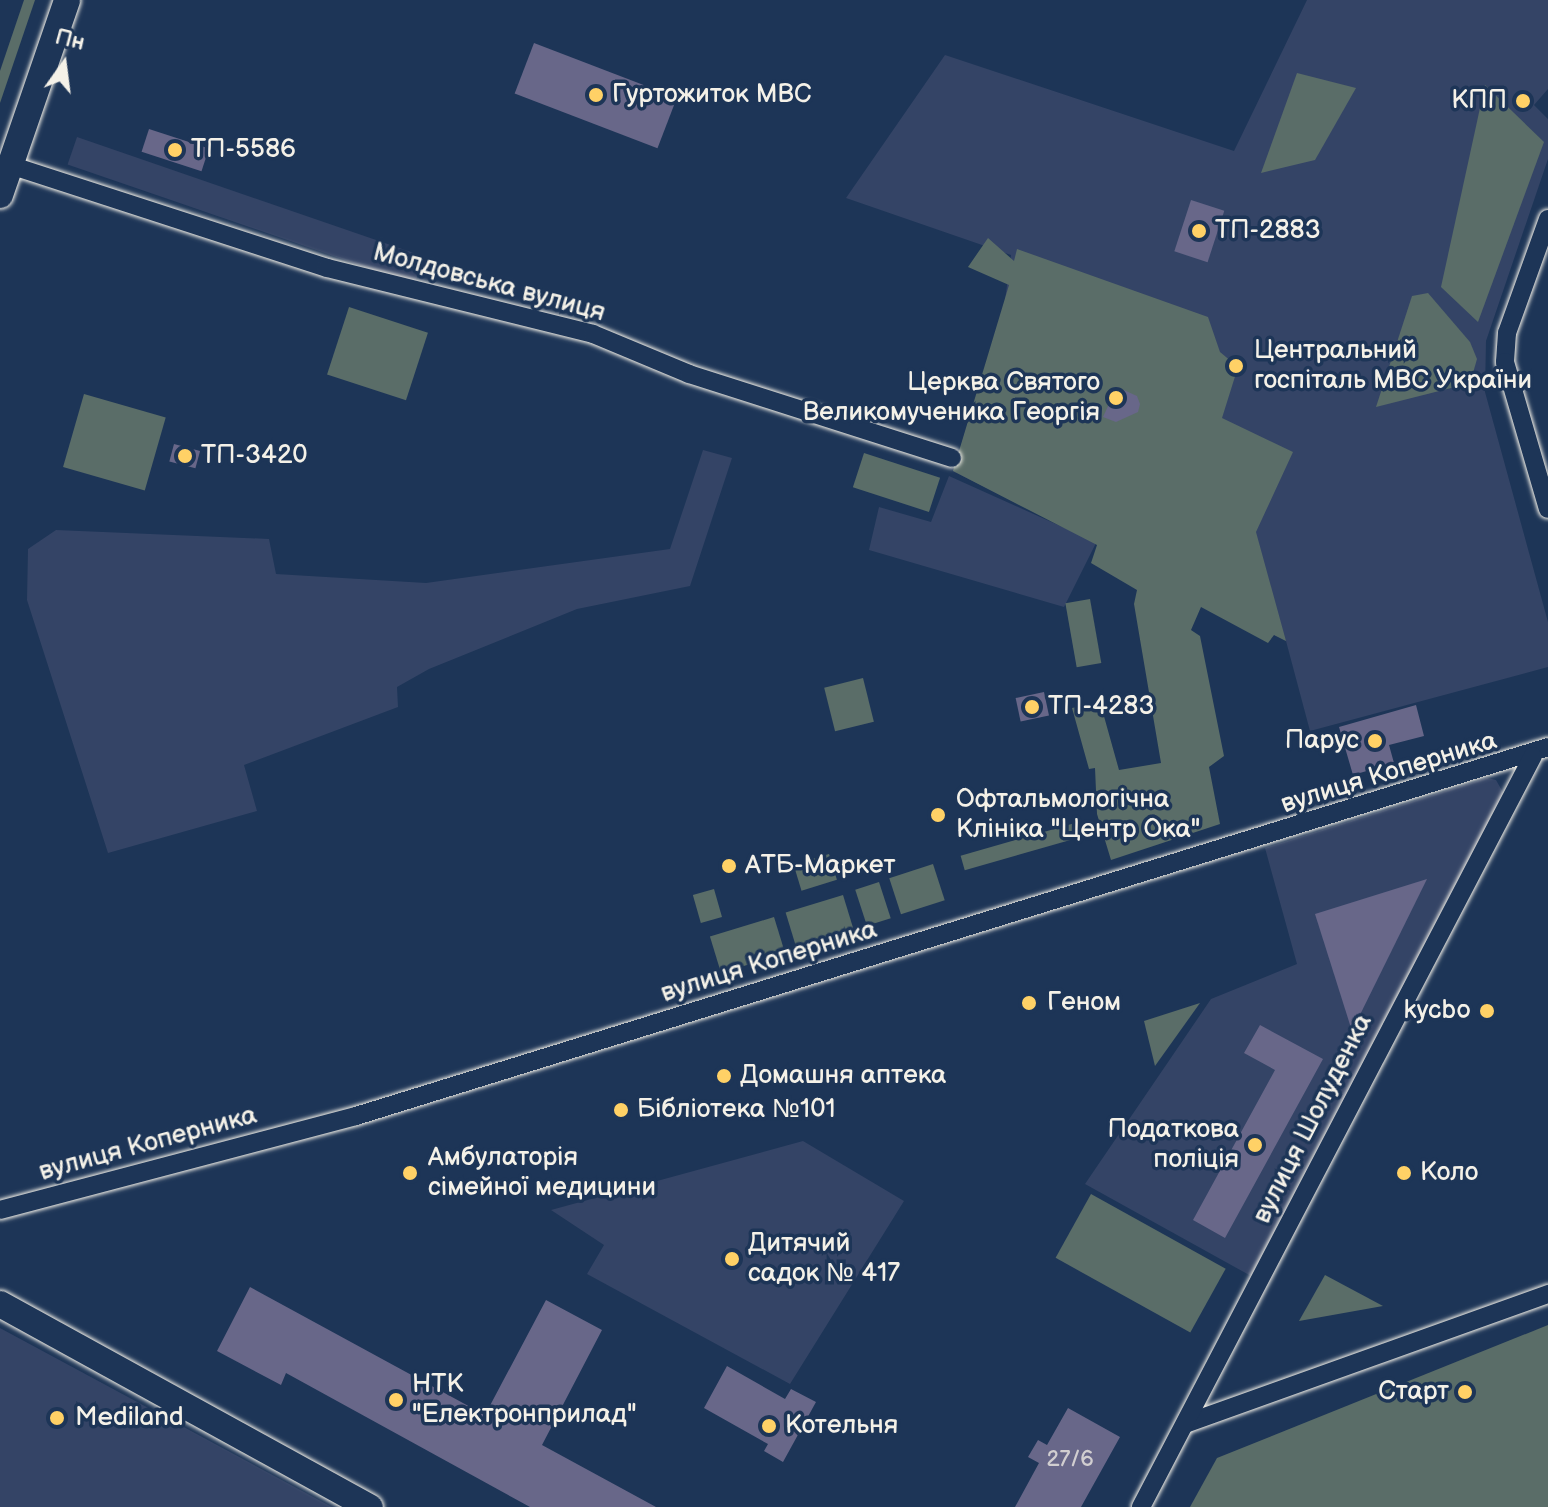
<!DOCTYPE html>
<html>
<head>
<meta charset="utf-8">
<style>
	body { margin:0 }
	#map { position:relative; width:1548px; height:1507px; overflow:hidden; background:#1d3557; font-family:"Balsamiq Sans",sans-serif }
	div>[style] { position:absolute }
	.built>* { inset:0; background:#344466; transform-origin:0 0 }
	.green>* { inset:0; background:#5a6d68; transform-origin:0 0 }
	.building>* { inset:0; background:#686789; transform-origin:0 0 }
	.roads { filter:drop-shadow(0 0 2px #f4f1e8) drop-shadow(0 0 2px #f4f1e8) }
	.street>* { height:18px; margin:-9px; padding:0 9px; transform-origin:9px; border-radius:9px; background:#1d3557 }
	.secondary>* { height:26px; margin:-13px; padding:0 13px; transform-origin:13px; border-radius:13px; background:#1d3557 }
	.dots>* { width:22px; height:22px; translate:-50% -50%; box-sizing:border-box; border:4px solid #1d3557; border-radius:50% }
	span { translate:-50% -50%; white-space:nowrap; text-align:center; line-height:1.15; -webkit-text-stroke:7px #1d3557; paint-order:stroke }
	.number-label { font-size:22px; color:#d1ced0 }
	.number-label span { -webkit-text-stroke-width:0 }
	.poi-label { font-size:26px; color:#f4f1e8 }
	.left { translate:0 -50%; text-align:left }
	.right { translate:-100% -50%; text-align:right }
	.street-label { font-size:26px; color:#f4f1e8 }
	.north { position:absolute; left:24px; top:24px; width:80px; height:80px; -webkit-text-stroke:6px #1d3557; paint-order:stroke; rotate:14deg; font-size:22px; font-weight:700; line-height:32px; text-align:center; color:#f4f1e8 }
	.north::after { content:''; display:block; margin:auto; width:28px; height:36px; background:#f4f1e8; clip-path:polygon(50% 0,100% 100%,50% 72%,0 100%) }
</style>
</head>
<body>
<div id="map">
	<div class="built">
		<i style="clip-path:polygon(1307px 0,1548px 0,1548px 89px,1534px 105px,1548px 119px,1548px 159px,1486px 341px,1485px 392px,1548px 622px,1548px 667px,1310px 731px,1286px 641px,1096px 543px,1064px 607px,869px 550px,879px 507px,931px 522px,949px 476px,1067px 529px,953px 471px,1004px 308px,1011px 255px,846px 198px,945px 55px,1234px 151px)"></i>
		<i style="left:77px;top:137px;width:367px;height:29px;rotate:19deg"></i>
		<i style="clip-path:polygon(703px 450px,732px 458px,690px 586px,577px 609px,429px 669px,397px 687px,398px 707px,244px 765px,257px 811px,108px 853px,27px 600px,28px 549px,56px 530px,269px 539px,276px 574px,426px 583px,670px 549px)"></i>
		<i style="clip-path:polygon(1487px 778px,1496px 780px,1504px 794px,1251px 1276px,1085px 1184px,1211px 999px,1297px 964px,1265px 848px)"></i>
		<i style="clip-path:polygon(803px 1141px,904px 1201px,790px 1384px,587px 1274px,604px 1245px,551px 1210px)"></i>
		<i style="clip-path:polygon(0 1328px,332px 1507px,0 1507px)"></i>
	</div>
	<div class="green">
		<i style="clip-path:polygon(24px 0,35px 0,0 103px,0 71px)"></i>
		<i style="clip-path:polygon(1297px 73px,1356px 88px,1315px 160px,1261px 173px)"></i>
		<i style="clip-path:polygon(1485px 85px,1544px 142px,1478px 322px,1441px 287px)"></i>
		<i style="clip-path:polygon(988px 238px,1014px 261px,1017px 249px,1208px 317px,1220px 352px,1238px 367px,1222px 418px,1293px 452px,1256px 532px,1286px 641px,1274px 635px,1268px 643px,1201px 607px,1191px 630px,1200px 636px,1224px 756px,1209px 767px,1220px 824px,1111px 860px,1097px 814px,1095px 768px,1089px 769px,1072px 708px,1100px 702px,1119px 770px,1161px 763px,1134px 604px,1137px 590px,1091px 563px,1097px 545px,953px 471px,1009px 285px,968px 267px)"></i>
		<i style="clip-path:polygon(1428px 293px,1470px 342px,1477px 359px,1473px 373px,1467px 384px,1376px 407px,1412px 296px)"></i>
		<i style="left:349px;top:307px;width:83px;height:71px;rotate:18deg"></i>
		<i style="left:84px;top:394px;width:85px;height:76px;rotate:16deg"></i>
		<i style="left:864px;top:453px;width:80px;height:36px;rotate:18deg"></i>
		<i style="left:1090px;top:599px;width:65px;height:25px;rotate:80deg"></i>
		<i style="left:863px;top:678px;width:45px;height:40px;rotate:76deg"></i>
		<i style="left:1075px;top:823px;width:15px;height:119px;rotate:74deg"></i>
		<i style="left:829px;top:854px;width:27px;height:37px;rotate:73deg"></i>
		<i style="left:933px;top:864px;width:38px;height:46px;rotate:72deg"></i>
		<i style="left:879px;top:882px;width:38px;height:25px;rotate:72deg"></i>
		<i style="left:714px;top:889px;width:29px;height:22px;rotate:74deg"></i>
		<i style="left:843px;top:895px;width:38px;height:60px;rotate:73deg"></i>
		<i style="left:774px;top:917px;width:38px;height:67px;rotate:73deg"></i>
		<i style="clip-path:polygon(1200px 1003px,1155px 1066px,1144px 1021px)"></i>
		<i style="left:1091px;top:1194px;width:154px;height:73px;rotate:29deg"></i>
		<i style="clip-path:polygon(1325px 1275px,1383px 1306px,1299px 1321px)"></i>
		<i style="clip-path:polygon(1548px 1325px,1548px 1507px,1190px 1507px,1217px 1458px)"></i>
	</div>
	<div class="building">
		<i style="left:534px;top:43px;width:153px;height:54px;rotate:21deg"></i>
		<i style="left:149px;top:129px;width:63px;height:24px;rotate:18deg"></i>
		<i style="left:1191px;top:200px;width:35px;height:54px;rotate:18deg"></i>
		<i style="clip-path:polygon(1117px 387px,1137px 396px,1140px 404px,1138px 412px,1116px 422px,1103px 417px)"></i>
		<i style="left:174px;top:444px;width:27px;height:18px;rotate:15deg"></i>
		<i style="left:1044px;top:692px;width:24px;height:29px;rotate:78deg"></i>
		<i style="clip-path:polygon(1416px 705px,1424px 736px,1389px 745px,1394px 763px,1353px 775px,1339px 727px)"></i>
		<i style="clip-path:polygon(1427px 879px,1352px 1031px,1315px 914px)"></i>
		<i style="clip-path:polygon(1260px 1025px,1323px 1059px,1225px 1238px,1193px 1220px,1275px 1070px,1244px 1053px)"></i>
		<i style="clip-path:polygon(250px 1287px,485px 1415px,546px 1300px,602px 1330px,542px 1445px,656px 1507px,530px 1507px,286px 1373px,281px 1385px,217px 1351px)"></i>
		<i style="clip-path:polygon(727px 1366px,785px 1399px,791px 1389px,816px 1402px,783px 1462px,764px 1451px,768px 1444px,704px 1408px)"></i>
		<i style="clip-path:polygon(1068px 1408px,1120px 1437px,1081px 1507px,1015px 1507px,1039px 1463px,1028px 1457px,1038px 1440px,1047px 1445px)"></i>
	</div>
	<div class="roads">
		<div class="street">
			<i style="left:10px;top:165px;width:333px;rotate:18deg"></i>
			<i style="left:327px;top:268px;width:274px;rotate:13.9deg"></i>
			<i style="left:593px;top:334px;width:104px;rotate:22.6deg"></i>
			<i style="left:689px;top:374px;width:276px;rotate:17.7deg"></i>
			<i style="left:1548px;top:219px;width:121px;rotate:109.8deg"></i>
			<i style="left:1507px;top:333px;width:29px;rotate:94deg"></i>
			<i style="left:1505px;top:362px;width:153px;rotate:73.7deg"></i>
			<i style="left:0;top:1210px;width:368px;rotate:-14.8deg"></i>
			<i style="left:356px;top:1116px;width:1248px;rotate:-17.2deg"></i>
			<i style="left:1185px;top:1424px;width:386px;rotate:-19.7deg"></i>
			<i style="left:1141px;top:1507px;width:847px;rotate:-62.44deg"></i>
		</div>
		<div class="secondary">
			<i style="left:0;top:195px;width:206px;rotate:-71deg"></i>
			<i style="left:0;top:1304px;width:422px;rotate:28.8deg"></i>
		</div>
	</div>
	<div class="dots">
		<i style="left:596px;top:95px;background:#ffd166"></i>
		<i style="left:1523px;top:101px;background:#ffd166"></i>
		<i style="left:175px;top:150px;background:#ffd166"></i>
		<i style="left:1199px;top:231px;background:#ffd166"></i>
		<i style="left:1236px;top:366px;background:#ffd166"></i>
		<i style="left:1116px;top:398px;background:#ffd166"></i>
		<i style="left:185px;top:456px;background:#ffd166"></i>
		<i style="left:1032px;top:707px;background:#ffd166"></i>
		<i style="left:1375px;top:741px;background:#ffd166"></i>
		<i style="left:938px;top:815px;background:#ffd166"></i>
		<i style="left:729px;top:866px;background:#ffd166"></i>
		<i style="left:1029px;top:1003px;background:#ffd166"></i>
		<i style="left:1487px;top:1011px;background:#ffd166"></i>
		<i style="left:724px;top:1076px;background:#ffd166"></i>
		<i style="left:621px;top:1110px;background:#ffd166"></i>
		<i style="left:1255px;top:1145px;background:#ffd166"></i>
		<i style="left:410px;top:1173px;background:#ffd166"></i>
		<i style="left:1404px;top:1173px;background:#ffd166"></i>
		<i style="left:732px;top:1259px;background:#ffd166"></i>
		<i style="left:1465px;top:1392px;background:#ffd166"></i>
		<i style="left:396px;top:1400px;background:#ffd166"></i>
		<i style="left:57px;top:1418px;background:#ffd166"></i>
		<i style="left:769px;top:1426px;background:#ffd166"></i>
	</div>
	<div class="number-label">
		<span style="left:1070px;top:1460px">27/6</span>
	</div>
	<div class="poi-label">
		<span class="left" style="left:612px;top:95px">Гуртожиток МВС</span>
		<span class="right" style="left:1507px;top:101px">КПП</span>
		<span class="left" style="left:191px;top:150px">ТП-5586</span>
		<span class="left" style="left:1215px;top:231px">ТП-2883</span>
		<span class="left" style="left:1254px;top:366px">Центральний<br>госпіталь МВС України</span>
		<span class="right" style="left:1100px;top:398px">Церква Святого<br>Великомученика Георгія</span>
		<span class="left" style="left:201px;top:456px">ТП-3420</span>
		<span class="left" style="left:1048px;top:707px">ТП-4283</span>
		<span class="right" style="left:1359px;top:741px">Парус</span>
		<span class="left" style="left:956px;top:815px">Офтальмологічна<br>Клініка "Центр Ока"</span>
		<span class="left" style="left:745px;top:866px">АТБ-Маркет</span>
		<span class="left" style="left:1047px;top:1003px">Геном</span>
		<span class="right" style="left:1471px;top:1011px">kycbo</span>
		<span class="left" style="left:740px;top:1076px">Домашня аптека</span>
		<span class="left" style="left:637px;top:1110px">Бібліотека №101</span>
		<span class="right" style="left:1239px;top:1145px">Податкова<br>поліція</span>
		<span class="left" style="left:428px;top:1173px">Амбулаторія<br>сімейної медицини</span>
		<span class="left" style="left:1420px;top:1173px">Коло</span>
		<span class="left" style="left:748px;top:1259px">Дитячий<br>садок № 417</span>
		<span class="left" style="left:412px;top:1400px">НТК<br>"Електронприлад"</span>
		<span class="right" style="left:1449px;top:1392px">Старт</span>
		<span class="left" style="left:75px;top:1418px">Mediland</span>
		<span class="left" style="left:785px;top:1426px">Котельня</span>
	</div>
	<div class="street-label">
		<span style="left:489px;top:283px;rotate:15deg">Молдовська вулиця</span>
		<span style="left:1389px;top:773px;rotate:-17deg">вулиця Коперника</span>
		<span style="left:769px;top:962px;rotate:-17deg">вулиця Коперника</span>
		<span style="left:1313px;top:1119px;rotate:-63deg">вулиця Шолуденка</span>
		<span style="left:148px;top:1144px;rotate:-15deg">вулиця Коперника</span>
	</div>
	<div class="north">Пн</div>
</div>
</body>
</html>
